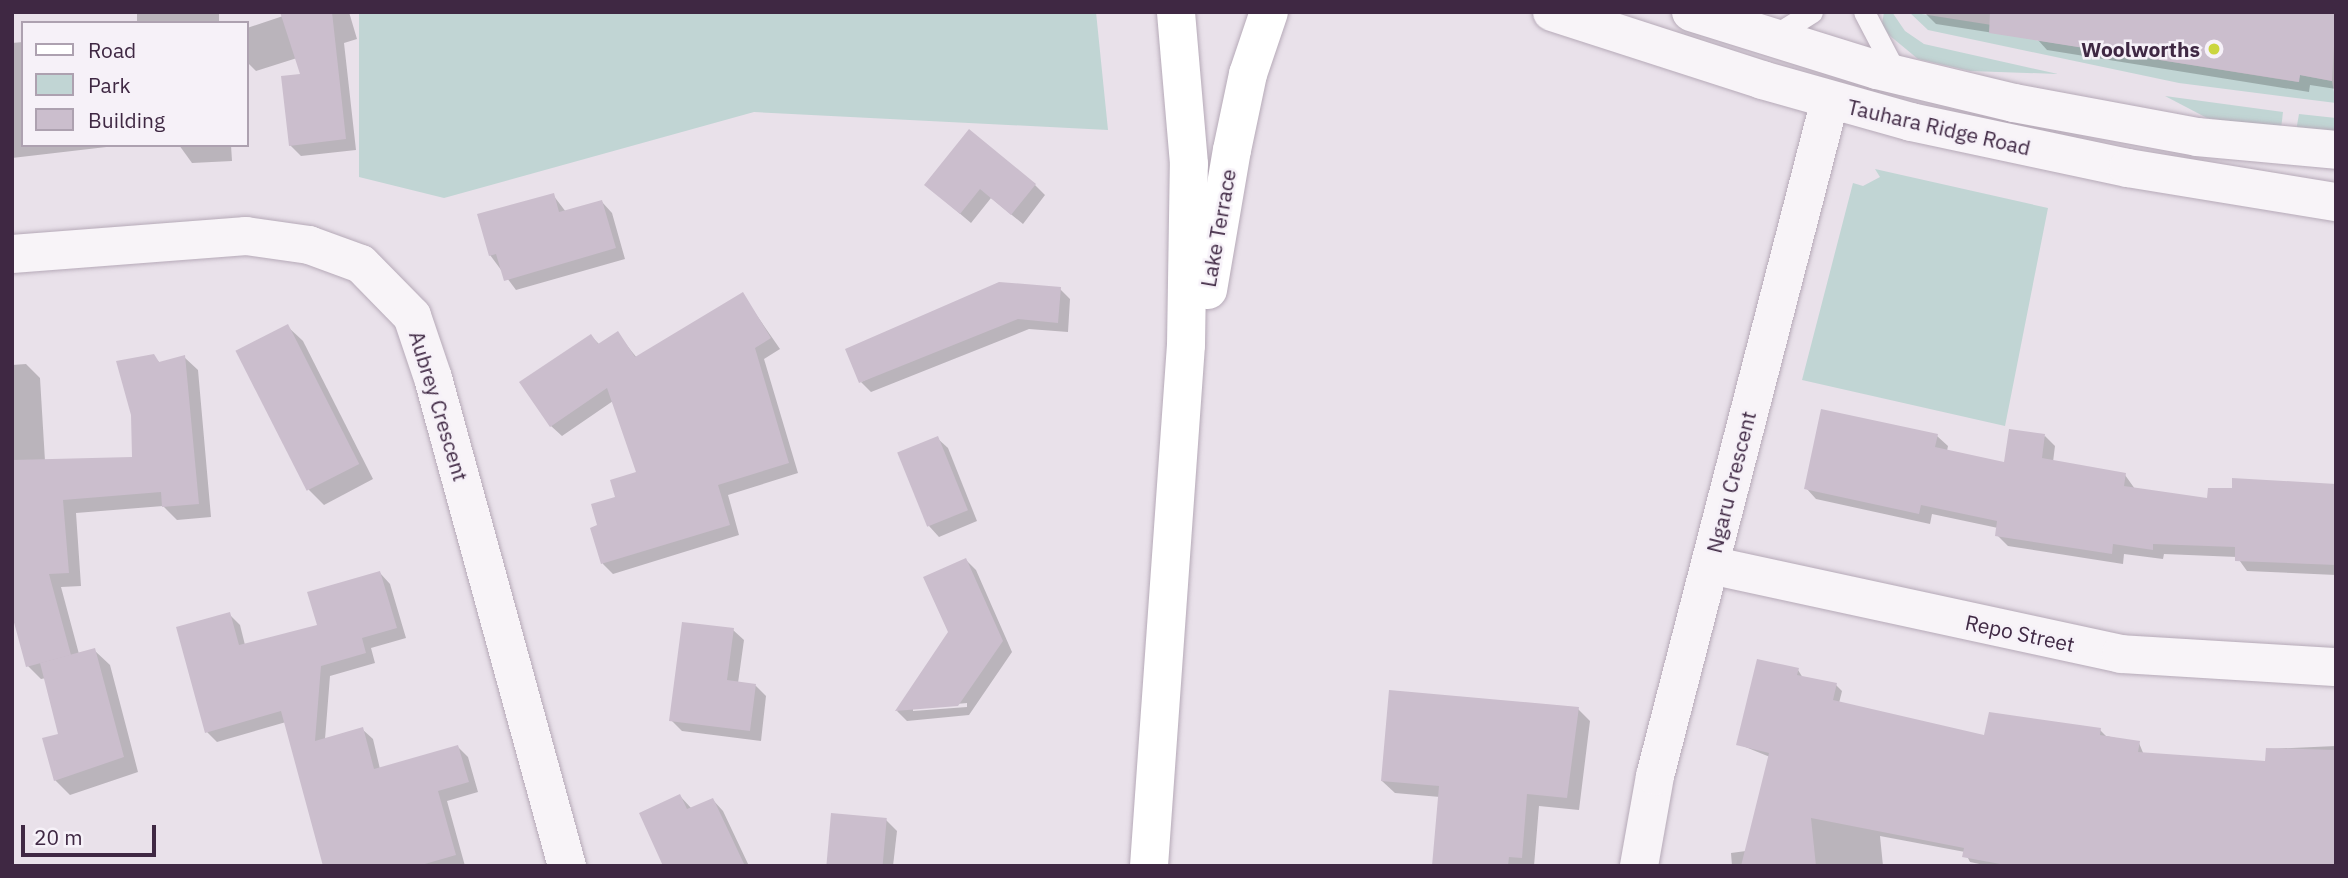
<!DOCTYPE html>
<html>
<head>
<meta charset="utf-8">
<style>
	body { margin:0 }
	#map { position:relative; width:2348px; height:878px; overflow:hidden; background:#e9e1ea; font-family:"IBM Plex Sans",sans-serif }
	div>[style] { position:absolute }
	.green>* { inset:0; background:#c1d5d4 }
	.shadow>* { inset:0; background:#0003; transform-origin:0 0 }
	.building>* { inset:0; background:#cbbecd; transform-origin:0 0 }
	.roads { filter:drop-shadow(0 0 2px #b6aab8) drop-shadow(0 0 2px #b6aab8) }
	.service>* { height:21px; margin:-10.5px; padding:0 10.5px; transform-origin:10.5px; border-radius:10.5px; background:#f8f4f8 }
	.minor>* { height:38px; margin:-19px; padding:0 19px; transform-origin:19px; border-radius:19px; background:#f8f4f8 }
	.tertiary>* { height:38px; margin:-19px; padding:0 19px; transform-origin:19px; border-radius:19px; background:#f8f4f8 }
	.secondary>* { height:38px; margin:-19px; padding:0 19px; transform-origin:19px; border-radius:19px; background:#fff }
	.dots>* { width:19px; height:19px; translate:-50% -50%; box-sizing:border-box; border:4px solid #f6f1f8; border-radius:50% }
	span { translate:-50% -50%; white-space:nowrap; text-align:center; line-height:1.15; -webkit-text-stroke:5px #f6f1f8; paint-order:stroke }
	.poi-label { font-size:21px; color:#3f2843; font-weight:700 }
	.right { translate:-100% -50%; text-align:right }
	.street-label { font-size:21px; color:#3f2843 }
	.frame { position:absolute; inset:0; border:14px solid #3f2843; pointer-events:none }
	.legend { position:absolute; left:21px; top:21px; width:228px; height:126px; box-sizing:border-box; background:#f6f1f8; border:2px solid #ada1b0; margin:0; padding:9px 12px; list-style:none; font-size:21px; color:#3f2843 }
	.legend li { display:flex; align-items:center; gap:14px; height:35px }
	.legend b { width:35px; border:2px solid #ada1b0 }
	.scale { position:absolute; left:21px; top:825px; width:135px; height:32px; box-sizing:border-box; border:4px solid #3f2843; border-top:0; padding-left:9px; font-size:21px; line-height:24px; white-space:nowrap; color:#3f2843; -webkit-text-stroke:5px #f6f1f8; paint-order:stroke }
</style>
</head>
<body>
<div id="map">
	<div class="green">
		<i style="clip-path:polygon(359px 12px,1096px 12px,1108px 130px,754px 112px,444px 198px,359px 177px)"></i>
		<i style="clip-path:polygon(1884px 12px,1892px 12px,1905px 31px,1924px 44px,2058px 74px,1970px 71px,1918px 59px,1889px 35px,1882px 24px)"></i>
		<i style="clip-path:polygon(1909px 12px,2017px 29px,2035px 40px,2298px 82px,2300px 75px,2332px 81px,2336px 103px,2179px 83px,1928px 30px)"></i>
		<i style="clip-path:polygon(2165px 96px,2283px 112px,2281px 129px,2207px 118px)"></i>
		<i style="clip-path:polygon(2299px 114px,2336px 118px,2336px 133px,2296px 131px)"></i>
		<i style="clip-path:polygon(1875px 169px,2048px 208px,2005px 426px,1802px 380px,1853px 183px,1863px 186px,1880px 177px)"></i>
	</div>
	<div class="shadow">
		<i style="left:137px;top:12px;width:82px;height:11px"></i>
		<i style="clip-path:polygon(295px 12px,349px 12px,357px 39px,344px 43px,356px 150px,301px 156px,290px 145px,303px 75px,297px 58px,256px 71px,247px 62px,247px 28px)"></i>
		<i style="clip-path:polygon(2336px 12px,2336px 89px,2310px 85px,2309px 92px,2047px 50px,2038px 40px,1936px 24px,1926px 14px)"></i>
		<i style="clip-path:polygon(23px 42px,23px 145px,115px 146px,12px 158px,12px 43px)"></i>
		<i style="clip-path:polygon(179px 145px,231px 145px,232px 161px,192px 163px)"></i>
		<i style="clip-path:polygon(926px 185px,1035px 185px,1045px 195px,1023px 224px,991px 198px,971px 223px)"></i>
		<i style="clip-path:polygon(553px 195px,566px 212px,602px 202px,612px 213px,625px 259px,516px 290px,490px 255px)"></i>
		<i style="clip-path:polygon(1060px 289px,1070px 299px,1068px 332px,1029px 329px,871px 392px,861px 382px)"></i>
		<i style="clip-path:polygon(742px 294px,780px 349px,764px 359px,798px 473px,728px 495px,739px 535px,613px 574px,603px 564px,592px 529px,599px 527px,638px 473px,613px 401px,562px 436px,551px 426px,591px 336px,600px 345px,617px 333px,637px 358px)"></i>
		<i style="clip-path:polygon(287px 326px,303px 341px,373px 479px,324px 505px,309px 490px)"></i>
		<i style="clip-path:polygon(153px 356px,161px 364px,184px 357px,198px 370px,211px 517px,177px 520px,163px 506px,76px 513px,81px 586px,61px 587px,79px 654px,94px 650px,110px 665px,138px 772px,70px 795px,55px 780px,61px 735px,46px 678px,41px 679px,28px 666px,12px 576px,12px 365px,26px 364px,40px 378px,45px 461px,134px 459px)"></i>
		<i style="clip-path:polygon(1937px 436px,1948px 446px,1947px 451px,2005px 465px,2045px 436px,2055px 446px,2053px 462px,2125px 475px,2135px 489px,2208px 500px,2336px 486px,2336px 575px,2247px 571px,2237px 557px,2164px 554px,2163px 559px,2124px 554px,2123px 564px,2008px 546px,1997px 535px,1998px 528px,1932px 514px,1930px 524px,1816px 499px,1806px 488px)"></i>
		<i style="clip-path:polygon(937px 438px,948px 448px,977px 521px,939px 537px,929px 526px)"></i>
		<i style="clip-path:polygon(evenodd,966px 560px,976px 570px,1012px 652px,969px 715px,907px 721px,897px 711px,950px 632px,966px 560px,967px 703px,967px 707px,913px 711px,913px 708px,967px 703px)"></i>
		<i style="clip-path:polygon(380px 573px,390px 584px,406px 638px,371px 648px,375px 663px,330px 676px,325px 739px,362px 729px,373px 739px,380px 769px,458px 747px,468px 757px,478px 792px,447px 801px,465px 866px,316px 866px,324px 864px,286px 722px,217px 742px,207px 732px,229px 614px,240px 625px,245px 645px,319px 626px)"></i>
		<i style="clip-path:polygon(733px 630px,744px 640px,738px 683px,756px 686px,766px 696px,761px 741px,682px 731px,671px 720px)"></i>
		<i style="clip-path:polygon(1798px 670px,1803px 678px,1836px 685px,1842px 691px,1839px 703px,1986px 738px,2100px 730px,2106px 736px,2139px 743px,2144px 755px,2267px 763px,2267px 749px,2336px 746px,2336px 866px,1989px 866px,1970px 862px,1965px 852px,1880px 836px,1883px 866px,1732px 866px,1731px 853px,1746px 851px,1770px 757px,1738px 744px)"></i>
		<i style="clip-path:polygon(1578px 709px,1590px 721px,1579px 810px,1539px 806px,1534px 866px,1419px 866px,1434px 865px,1440px 797px,1395px 793px,1382px 781px)"></i>
		<i style="clip-path:polygon(680px 796px,692px 809px,713px 800px,723px 811px,749px 866px,665px 866px)"></i>
		<i style="clip-path:polygon(886px 820px,897px 831px,893px 866px,828px 866px)"></i>
	</div>
	<div class="building">
		<i style="clip-path:polygon(280px 12px,332px 12px,346px 139px,289px 146px,281px 76px,300px 74px)"></i>
		<i style="clip-path:polygon(1990px 12px,2336px 12px,2332px 81px,2300px 75px,2299px 82px,1989px 33px)"></i>
		<i style="clip-path:polygon(969px 129px,1036px 184px,1011px 215px,980px 189px,960px 214px,924px 185px)"></i>
		<i style="clip-path:polygon(554px 193px,559px 212px,602px 200px,616px 248px,504px 281px,496px 254px,489px 256px,477px 214px)"></i>
		<i style="clip-path:polygon(999px 282px,1061px 287px,1058px 323px,1018px 319px,859px 383px,845px 349px)"></i>
		<i style="clip-path:polygon(743px 292px,771px 338px,755px 348px,789px 463px,718px 485px,730px 525px,601px 564px,590px 528px,597px 525px,591px 504px,615px 497px,610px 480px,636px 472px,607px 388px,550px 427px,519px 382px,591px 334px,598px 344px,618px 331px,635px 357px)"></i>
		<i style="left:288px;top:324px;width:157px;height:59px;rotate:63deg"></i>
		<i style="clip-path:polygon(154px 354px,159px 362px,185px 355px,199px 504px,162px 507px,161px 492px,63px 500px,69px 573px,49px 574px,71px 655px,26px 667px,12px 615px,12px 460px,132px 457px,131px 415px,116px 361px)"></i>
		<i style="clip-path:polygon(1821px 409px,1938px 434px,1935px 447px,2004px 462px,2009px 429px,2045px 434px,2042px 458px,2126px 473px,2124px 486px,2207px 498px,2208px 488px,2232px 488px,2232px 478px,2336px 484px,2336px 565px,2235px 561px,2235px 547px,2153px 544px,2153px 550px,2113px 544px,2112px 554px,1995px 536px,1997px 521px,1921px 505px,1919px 514px,1804px 489px)"></i>
		<i style="left:938px;top:436px;width:80px;height:44px;rotate:68deg"></i>
		<i style="clip-path:polygon(966px 558px,1003px 641px,958px 706px,895px 711px,948px 632px,923px 577px)"></i>
		<i style="clip-path:polygon(380px 571px,397px 628px,362px 638px,366px 653px,321px 666px,315px 741px,363px 727px,374px 769px,458px 745px,469px 782px,438px 791px,456px 855px,418px 866px,323px 866px,281px 711px,205px 733px,176px 627px,230px 612px,239px 645px,317px 625px,307px 592px)"></i>
		<i style="clip-path:polygon(682px 622px,734px 628px,727px 680px,756px 684px,750px 731px,669px 721px)"></i>
		<i style="clip-path:polygon(95px 648px,124px 757px,54px 781px,42px 738px,58px 734px,40px 663px)"></i>
		<i style="clip-path:polygon(1757px 659px,1799px 668px,1797px 675px,1837px 683px,1833px 700px,1984px 735px,1989px 712px,2101px 728px,2100px 735px,2140px 741px,2138px 752px,2265px 761px,2266px 748px,2336px 750px,2336px 866px,2011px 866px,1962px 857px,1964px 848px,1811px 818px,1816px 866px,1741px 866px,1769px 753px,1736px 745px)"></i>
		<i style="clip-path:polygon(1389px 690px,1579px 707px,1567px 798px,1527px 794px,1522px 858px,1509px 857px,1508px 866px,1432px 866px,1439px 786px,1381px 781px)"></i>
		<i style="clip-path:polygon(680px 794px,687px 809px,713px 798px,745px 866px,663px 866px,639px 813px)"></i>
		<i style="left:831px;top:813px;width:56px;height:53px;rotate:5deg"></i>
	</div>
	<div class="roads">
		<div class="service">
			<i style="left:1864px;top:12px;width:71px;rotate:62.4deg"></i>
			<i style="left:1772px;top:37px;width:47px;rotate:-32deg"></i>
		</div>
		<div class="minor">
			<i style="left:12px;top:254px;width:235px;rotate:-4.4deg"></i>
			<i style="left:246px;top:236px;width:64px;rotate:8.1deg"></i>
			<i style="left:309px;top:245px;width:55px;rotate:20.1deg"></i>
			<i style="left:361px;top:264px;width:73px;rotate:45.6deg"></i>
			<i style="left:412px;top:316px;width:65px;rotate:71.3deg"></i>
			<i style="left:433px;top:378px;width:506px;rotate:74.65deg"></i>
			<i style="left:1710px;top:565px;width:421px;rotate:12.2deg"></i>
			<i style="left:2121px;top:654px;width:215px;rotate:3.5deg"></i>
			<i style="left:1639px;top:866px;width:91px;rotate:-79.9deg"></i>
			<i style="left:1655px;top:776px;width:698px;rotate:-75.49deg"></i>
		</div>
		<div class="tertiary">
			<i style="left:1552px;top:12px;width:221px;rotate:17.9deg"></i>
			<i style="left:1762px;top:80px;width:155px;rotate:15.7deg"></i>
			<i style="left:1911px;top:122px;width:222px;rotate:12deg"></i>
			<i style="left:2128px;top:168px;width:211px;rotate:9.3deg"></i>
			<i style="left:1691px;top:12px;width:195px;rotate:17.3deg"></i>
			<i style="left:1877px;top:70px;width:141px;rotate:13.5deg"></i>
			<i style="left:2014px;top:103px;width:186px;rotate:10.5deg"></i>
			<i style="left:2197px;top:137px;width:140px;rotate:5.3deg"></i>
		</div>
		<div class="secondary">
			<i style="left:1208px;top:290px;width:142px;rotate:-80.3deg"></i>
			<i style="left:1232px;top:150px;width:78px;rotate:-78.1deg"></i>
			<i style="left:1248px;top:74px;width:65px;rotate:-71.3deg"></i>
			<i style="left:1149px;top:866px;width:522px;rotate:-85.94deg"></i>
			<i style="left:1186px;top:345px;width:181px;rotate:-89.1deg"></i>
			<i style="left:1189px;top:164px;width:153px;rotate:-94.9deg"></i>
		</div>
	</div>
	<div class="dots">
		<i style="left:2214px;top:49px;background:#cbd63f"></i>
	</div>
	<div class="poi-label">
		<span class="right" style="left:2200px;top:49px">Woolworths</span>
	</div>
	<div class="street-label">
		<span style="left:1939px;top:127px;rotate:13deg">Tauhara Ridge Road</span>
		<span style="left:1218px;top:228px;rotate:-80deg">Lake Terrace</span>
		<span style="left:439px;top:406px;rotate:73deg">Aubrey Crescent</span>
		<span style="left:1731px;top:482px;rotate:-76deg">Ngaru Crescent</span>
		<span style="left:2020px;top:633px;rotate:12deg">Repo Street</span>
	</div>
	<div class="frame"></div>
	<ul class="legend">
	<li><b style="height:9px;background:#fff"></b>Road</li>
	<li><b style="height:19px;background:#c1d5d4"></b>Park</li>
	<li><b style="height:19px;background:#cbbecd"></b>Building</li>
	</ul>
	<div class="scale">20 m</div>
</div>
</body>
</html>
